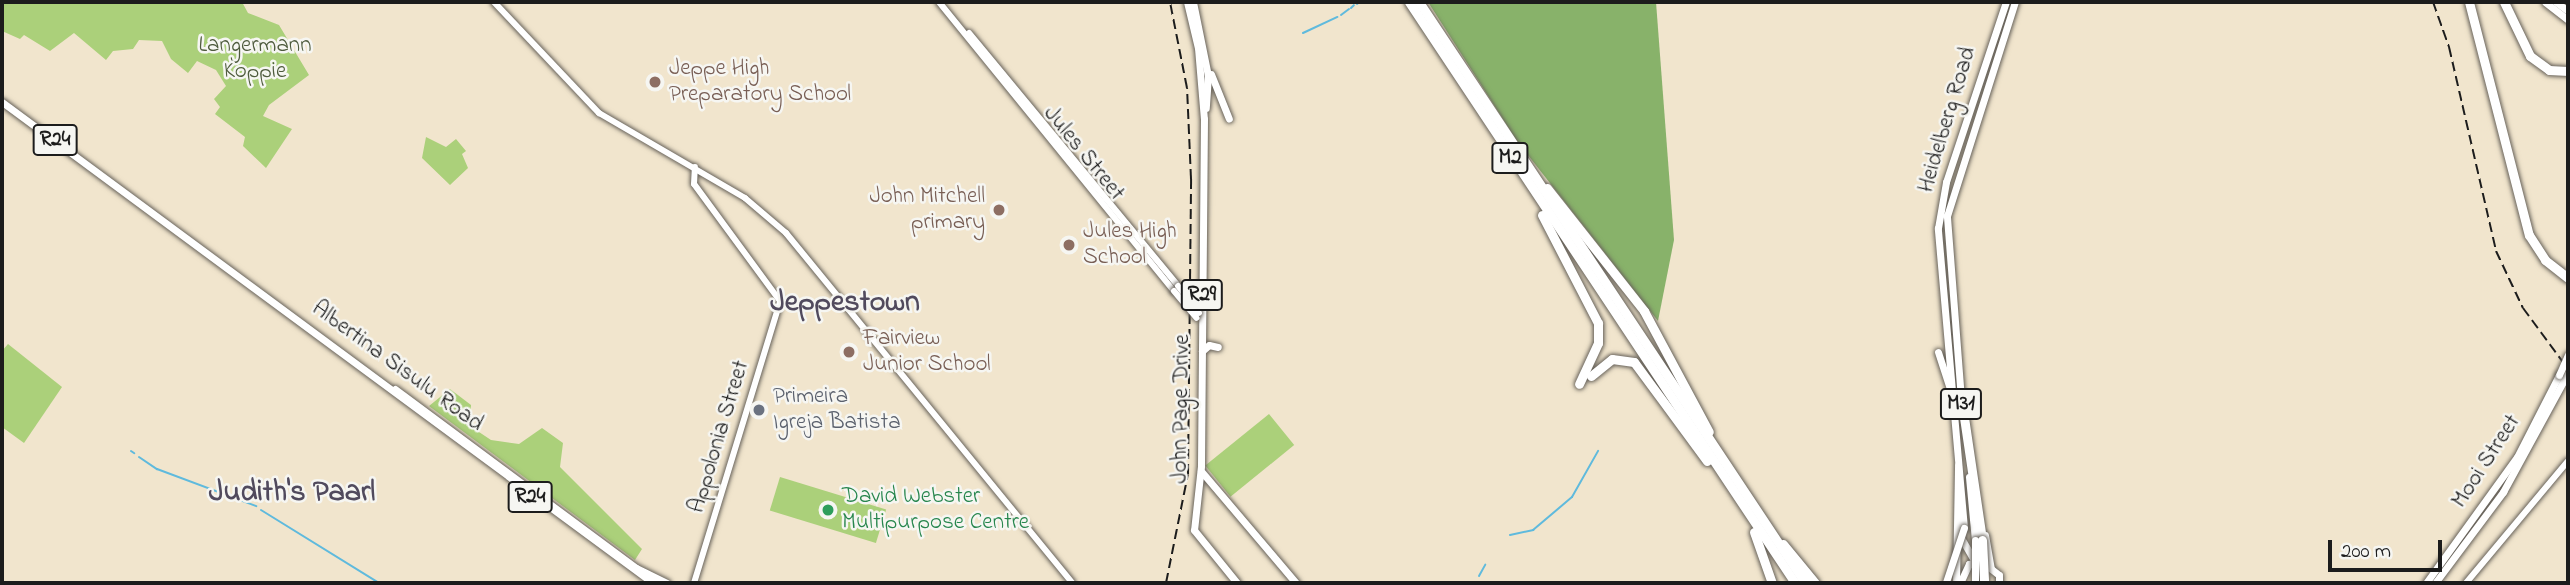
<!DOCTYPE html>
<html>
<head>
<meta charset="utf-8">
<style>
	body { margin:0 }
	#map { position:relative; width:2570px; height:585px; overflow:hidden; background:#f1e5cd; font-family:"Indie Flower",sans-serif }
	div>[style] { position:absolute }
	.green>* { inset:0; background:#abd07a; transform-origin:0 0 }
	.forest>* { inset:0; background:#88b26a }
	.stream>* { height:2px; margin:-1px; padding:0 1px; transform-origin:1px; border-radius:1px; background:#5fbadd }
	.roads { filter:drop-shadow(0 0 2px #67625a) drop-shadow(0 0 2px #67625a) }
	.secondary>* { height:6px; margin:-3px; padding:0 3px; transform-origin:3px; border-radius:3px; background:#fff }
	.primary>* { height:7px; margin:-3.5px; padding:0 3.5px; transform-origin:3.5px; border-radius:3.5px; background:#fff }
	.motorway>* { height:9px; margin:-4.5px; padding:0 4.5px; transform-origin:4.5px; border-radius:4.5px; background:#fff }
	.rail>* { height:2px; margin-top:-1px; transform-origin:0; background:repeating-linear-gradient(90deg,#1c1c1c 0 10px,transparent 0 15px) }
	.bridges { filter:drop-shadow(0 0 2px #67625a) drop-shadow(0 0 2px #67625a) }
	.secondary-bridge>* { height:6px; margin:-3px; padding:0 3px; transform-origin:3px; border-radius:3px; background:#fff }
	.primary-bridge>* { height:7px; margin:-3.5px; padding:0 3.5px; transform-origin:3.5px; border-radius:3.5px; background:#fff }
	.motorway-bridge>* { height:9px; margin:-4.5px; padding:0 4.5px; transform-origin:4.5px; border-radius:4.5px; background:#fff }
	.dots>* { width:19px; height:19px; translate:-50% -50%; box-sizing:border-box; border:4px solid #f6f6f2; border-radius:50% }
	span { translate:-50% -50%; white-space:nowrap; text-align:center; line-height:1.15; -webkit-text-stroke:5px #f6f6f2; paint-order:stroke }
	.shield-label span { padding:2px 5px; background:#f6f6f2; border:2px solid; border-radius:5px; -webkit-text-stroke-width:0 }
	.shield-label { font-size:21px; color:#1c1c1c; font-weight:700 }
	.park-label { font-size:23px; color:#4e5b3d }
	.education-label { font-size:23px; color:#785e54 }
	.left { translate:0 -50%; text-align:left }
	.right { translate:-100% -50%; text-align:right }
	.street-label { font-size:23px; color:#1c1c1c }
	.worship-label { font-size:23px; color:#5b616d }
	.leisure-label { font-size:23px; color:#27864d }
	.district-label { font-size:30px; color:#514a5d; font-weight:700 }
	.frame { position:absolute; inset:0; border:4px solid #1c1c1c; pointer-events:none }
	.scale { position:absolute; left:2328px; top:540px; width:114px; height:32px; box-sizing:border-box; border:4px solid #1c1c1c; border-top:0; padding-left:9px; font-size:21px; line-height:24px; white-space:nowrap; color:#1c1c1c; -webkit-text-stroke:5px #f6f6f2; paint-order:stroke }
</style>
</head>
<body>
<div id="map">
	<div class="green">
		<i style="clip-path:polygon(2px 2px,242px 2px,248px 13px,279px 25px,309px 75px,269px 105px,263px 116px,292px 129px,266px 168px,243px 146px,245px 137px,215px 114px,220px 107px,214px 99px,226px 86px,216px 70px,197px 61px,188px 73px,171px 59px,162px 41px,139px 40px,133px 49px,113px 51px,106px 60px,74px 33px,50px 51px,24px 35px,20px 39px,2px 31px)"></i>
		<i style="clip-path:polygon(426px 137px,446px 147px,456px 139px,466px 151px,462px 154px,468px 168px,450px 185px,422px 158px)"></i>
		<i style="clip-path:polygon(8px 344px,62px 387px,24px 443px,2px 427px,2px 351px)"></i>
		<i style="clip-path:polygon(450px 389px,471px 405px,470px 426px,491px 440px,519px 444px,542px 428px,563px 443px,560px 467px,642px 549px,635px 560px,429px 406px)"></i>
		<i style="left:1269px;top:414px;width:40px;height:82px;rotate:51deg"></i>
		<i style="left:780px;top:477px;width:111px;height:35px;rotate:17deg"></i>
	</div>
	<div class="forest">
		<i style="clip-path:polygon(1428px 2px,1656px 2px,1674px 240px,1658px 321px,1517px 141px)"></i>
	</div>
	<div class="stream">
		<i style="left:1357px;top:4px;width:4px;rotate:-34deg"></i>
		<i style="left:1351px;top:8px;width:4px;rotate:-45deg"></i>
		<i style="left:1341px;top:15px;width:10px;rotate:-37deg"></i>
		<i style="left:1303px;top:33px;width:38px;rotate:-25deg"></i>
		<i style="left:131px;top:451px;width:4px;rotate:34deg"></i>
		<i style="left:139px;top:457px;width:22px;rotate:34deg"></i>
		<i style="left:157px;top:469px;width:106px;rotate:20.5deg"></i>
		<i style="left:261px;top:510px;width:139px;rotate:31.7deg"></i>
		<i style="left:1510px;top:535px;width:24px;rotate:-12deg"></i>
		<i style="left:1533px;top:530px;width:51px;rotate:-40.2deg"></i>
		<i style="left:1572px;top:497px;width:53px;rotate:-60.5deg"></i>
		<i style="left:1479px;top:576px;width:13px;rotate:-61deg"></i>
	</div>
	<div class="roads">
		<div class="secondary">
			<i style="left:494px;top:2px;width:153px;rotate:46.6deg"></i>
			<i style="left:599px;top:113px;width:169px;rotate:30.2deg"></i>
			<i style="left:745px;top:198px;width:54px;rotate:40.5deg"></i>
			<i style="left:786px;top:233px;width:452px;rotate:50.7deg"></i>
			<i style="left:939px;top:2px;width:372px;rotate:50.9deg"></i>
			<i style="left:969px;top:33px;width:328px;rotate:50.4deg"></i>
			<i style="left:694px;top:583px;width:295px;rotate:-73deg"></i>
			<i style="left:780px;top:301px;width:145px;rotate:-126.3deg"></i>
			<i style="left:694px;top:184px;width:17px;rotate:-87deg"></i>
			<i style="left:2466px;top:583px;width:159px;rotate:-50.1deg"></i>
		</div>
		<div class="primary">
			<i style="left:1187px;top:2px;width:47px;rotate:76.6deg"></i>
			<i style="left:1198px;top:48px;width:71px;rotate:85.2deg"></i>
			<i style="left:1204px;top:119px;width:347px;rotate:90.5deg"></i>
			<i style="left:1201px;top:466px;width:64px;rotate:96.2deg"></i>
			<i style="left:1194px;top:530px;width:68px;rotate:50.9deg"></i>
			<i style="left:1193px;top:2px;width:76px;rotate:78.5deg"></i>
			<i style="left:1208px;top:76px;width:32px;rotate:94deg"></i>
			<i style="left:2545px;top:2px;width:29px;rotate:38deg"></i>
			<i style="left:2556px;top:2px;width:15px;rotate:37deg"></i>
			<i style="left:1211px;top:74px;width:48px;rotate:68.2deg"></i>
			<i style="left:2px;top:102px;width:809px;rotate:36.46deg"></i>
			<i style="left:1202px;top:351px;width:9px;rotate:-41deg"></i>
			<i style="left:1209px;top:345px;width:9px;rotate:13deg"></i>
			<i style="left:1938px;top:352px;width:36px;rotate:72deg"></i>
			<i style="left:395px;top:389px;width:300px;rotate:36.6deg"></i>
			<i style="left:636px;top:568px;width:34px;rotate:26deg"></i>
			<i style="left:1961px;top:399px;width:184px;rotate:-94.4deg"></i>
			<i style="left:1947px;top:216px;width:225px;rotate:-72.4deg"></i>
			<i style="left:1201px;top:471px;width:147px;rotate:49.7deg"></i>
			<i style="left:1969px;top:477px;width:63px;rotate:84.6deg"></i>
			<i style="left:1964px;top:528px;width:301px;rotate:-95deg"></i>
			<i style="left:1938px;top:228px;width:47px;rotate:-80.1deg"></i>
			<i style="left:1946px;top:182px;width:190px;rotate:-71.6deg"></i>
			<i style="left:1985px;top:535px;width:34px;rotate:80deg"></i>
			<i style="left:1960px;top:536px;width:28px;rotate:60deg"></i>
			<i style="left:1990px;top:568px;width:11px;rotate:38deg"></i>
			<i style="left:1999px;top:575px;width:8px;rotate:90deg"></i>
			<i style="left:1956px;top:583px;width:118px;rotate:-89deg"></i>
			<i style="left:1960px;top:583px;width:21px;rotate:-65deg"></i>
			<i style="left:1969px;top:564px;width:10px;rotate:-11deg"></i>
			<i style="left:1979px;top:583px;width:3px;rotate:-72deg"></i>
			<i style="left:2426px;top:583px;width:155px;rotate:-54.2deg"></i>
			<i style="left:2517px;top:457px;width:92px;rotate:-62.9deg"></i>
			<i style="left:2435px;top:583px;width:114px;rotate:-53.2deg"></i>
			<i style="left:2503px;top:492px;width:136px;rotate:-61.4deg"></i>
		</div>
		<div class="motorway">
			<i style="left:1409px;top:2px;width:698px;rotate:56.4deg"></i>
			<i style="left:1419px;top:2px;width:698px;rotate:56.4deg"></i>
			<i style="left:2469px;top:2px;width:241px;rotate:75.6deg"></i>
			<i style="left:2529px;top:235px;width:30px;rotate:57deg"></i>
			<i style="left:2545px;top:260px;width:29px;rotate:38deg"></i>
			<i style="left:2504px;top:2px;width:60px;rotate:64.3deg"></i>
			<i style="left:2530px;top:56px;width:24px;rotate:36deg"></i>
			<i style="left:2549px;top:70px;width:19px;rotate:3deg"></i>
			<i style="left:1547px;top:188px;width:157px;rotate:51.7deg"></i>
			<i style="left:1644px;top:311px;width:137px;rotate:61.8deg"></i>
			<i style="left:1542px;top:215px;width:122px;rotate:62.6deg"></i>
			<i style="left:1598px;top:323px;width:20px;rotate:90deg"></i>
			<i style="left:1598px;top:343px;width:45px;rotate:114.9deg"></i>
			<i style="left:1591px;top:376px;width:27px;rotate:-39deg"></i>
			<i style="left:1612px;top:359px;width:22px;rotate:8deg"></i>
			<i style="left:1634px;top:362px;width:123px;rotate:53.6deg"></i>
			<i style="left:1961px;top:397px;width:145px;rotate:81.6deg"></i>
			<i style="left:1754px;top:532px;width:54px;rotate:70.6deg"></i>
			<i style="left:1783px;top:544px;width:50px;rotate:50.6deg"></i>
		</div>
	</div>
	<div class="rail">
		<i style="left:2433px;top:2px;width:48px;rotate:70.4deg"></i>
		<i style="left:2449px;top:47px;width:209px;rotate:77deg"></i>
		<i style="left:2496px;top:251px;width:63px;rotate:64.7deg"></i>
		<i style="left:2523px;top:308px;width:76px;rotate:53.6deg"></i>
		<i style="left:1166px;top:583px;width:111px;rotate:-78.6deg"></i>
		<i style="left:1188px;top:474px;width:295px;rotate:-89.4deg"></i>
		<i style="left:1191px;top:179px;width:91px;rotate:-92.5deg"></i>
		<i style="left:1187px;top:88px;width:88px;rotate:-101.2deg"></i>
	</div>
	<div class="bridges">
		<div class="secondary-bridge">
			<i style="left:1178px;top:286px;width:34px;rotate:52deg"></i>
			<i style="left:1174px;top:291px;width:35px;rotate:50deg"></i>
		</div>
		<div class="primary-bridge">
			<i style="left:2559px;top:375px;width:22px;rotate:-66deg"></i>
			<i style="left:1975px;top:581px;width:41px;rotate:-90deg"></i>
			<i style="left:1946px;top:582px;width:57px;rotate:-71.6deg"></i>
		</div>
		<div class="motorway-bridge">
			<i style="left:1982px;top:540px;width:40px;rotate:87.1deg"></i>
		</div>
	</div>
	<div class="dots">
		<i style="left:655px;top:82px;background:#8d6e63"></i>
		<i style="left:999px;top:210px;background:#8d6e63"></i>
		<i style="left:1069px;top:245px;background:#8d6e63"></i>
		<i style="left:849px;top:352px;background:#8d6e63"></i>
		<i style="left:759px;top:410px;background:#6b7280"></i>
		<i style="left:828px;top:510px;background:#2e9e5b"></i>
	</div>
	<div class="shield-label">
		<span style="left:55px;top:140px">R24</span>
		<span style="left:1510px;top:158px">M2</span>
		<span style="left:1202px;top:295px">R29</span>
		<span style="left:1961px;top:404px">M31</span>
		<span style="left:530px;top:497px">R24</span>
	</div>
	<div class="park-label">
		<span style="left:255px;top:59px">Langermann<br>Koppie</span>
	</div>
	<div class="education-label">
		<span class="left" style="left:669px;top:82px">Jeppe High<br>Preparatory School</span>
		<span class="right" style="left:985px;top:210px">John Mitchell<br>primary</span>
		<span class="left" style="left:1083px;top:245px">Jules High<br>School</span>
		<span class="left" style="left:863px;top:352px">Fairview<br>Junior School</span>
	</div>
	<div class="street-label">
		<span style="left:1948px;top:120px;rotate:-73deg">Heidelberg Road</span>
		<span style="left:1083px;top:154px;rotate:51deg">Jules Street</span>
		<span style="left:397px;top:367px;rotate:36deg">Albertina Sisulu Road</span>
		<span style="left:1182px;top:409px;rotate:-89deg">John Page Drive</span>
		<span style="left:720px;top:437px;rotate:-73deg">Appolonia Street</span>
		<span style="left:2487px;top:462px;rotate:-57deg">Mooi Street</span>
	</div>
	<div class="worship-label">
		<span class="left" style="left:773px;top:410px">Primeira<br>Igreja Batista</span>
	</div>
	<div class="leisure-label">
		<span class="left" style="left:842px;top:510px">David Webster<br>Multipurpose Centre</span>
	</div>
	<div class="district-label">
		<span style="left:845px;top:303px">Jeppestown</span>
		<span style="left:292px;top:493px">Judith's Paarl</span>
	</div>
	<div class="frame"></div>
	<div class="scale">200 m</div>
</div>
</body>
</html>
